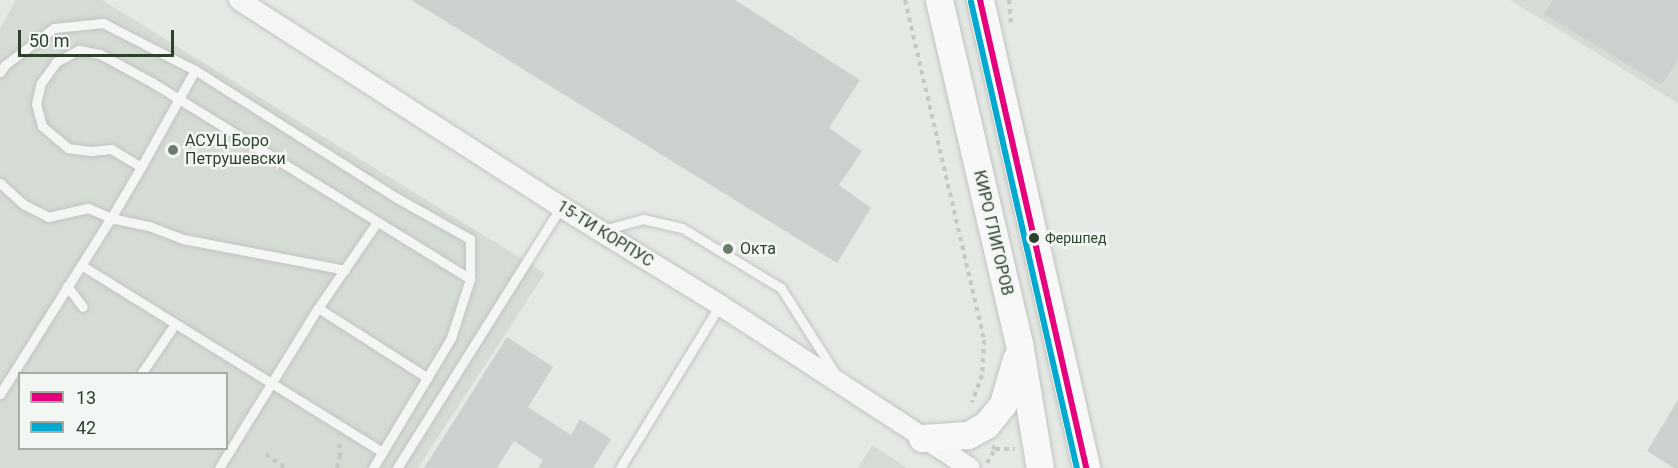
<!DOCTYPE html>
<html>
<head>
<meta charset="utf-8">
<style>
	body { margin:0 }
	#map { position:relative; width:1678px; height:468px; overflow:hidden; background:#e5e9e4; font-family:Roboto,sans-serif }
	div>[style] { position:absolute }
	.built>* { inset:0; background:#d4dcd3 }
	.building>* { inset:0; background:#cdd1cd }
	.path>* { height:4px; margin-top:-2px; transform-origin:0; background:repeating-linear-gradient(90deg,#c5c8c5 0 4.5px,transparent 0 9px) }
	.roads { filter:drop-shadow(0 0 2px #c1c5c1) drop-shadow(0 0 2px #c1c5c1) }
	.lane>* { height:9px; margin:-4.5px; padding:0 4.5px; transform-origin:4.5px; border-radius:4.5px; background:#f4f6f4 }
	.street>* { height:20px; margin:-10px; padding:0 10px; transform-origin:10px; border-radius:10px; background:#f4f6f4 }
	.secondary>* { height:27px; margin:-13.5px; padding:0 13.5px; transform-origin:13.5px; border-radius:13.5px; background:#f7f8f7 }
	.bus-1>* { height:6px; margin:-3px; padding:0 3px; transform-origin:3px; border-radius:3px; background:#e5007d }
	.bus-2>* { height:6px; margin:-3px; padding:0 3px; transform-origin:3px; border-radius:3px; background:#00a9ce }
	.dots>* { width:16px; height:16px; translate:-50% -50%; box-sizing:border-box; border:3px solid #f3f7f3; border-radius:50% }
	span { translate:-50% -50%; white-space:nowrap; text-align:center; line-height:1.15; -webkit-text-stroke:5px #f3f7f3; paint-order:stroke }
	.bus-label { font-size:14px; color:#2e412d }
	.left { translate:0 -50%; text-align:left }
	.poi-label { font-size:16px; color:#2e412d }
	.street-label { font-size:16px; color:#2e412d }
	.legend { position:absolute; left:18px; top:372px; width:210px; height:78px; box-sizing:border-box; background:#f3f7f3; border:2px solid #a4aea4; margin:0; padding:8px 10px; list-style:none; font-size:18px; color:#2e412d }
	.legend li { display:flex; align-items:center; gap:12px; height:30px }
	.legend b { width:30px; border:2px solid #a4aea4 }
	.scale { position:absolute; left:18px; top:30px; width:156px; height:27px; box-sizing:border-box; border:3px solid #2e412d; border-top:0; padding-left:8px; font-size:18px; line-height:21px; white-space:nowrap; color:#2e412d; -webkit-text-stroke:4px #f3f7f3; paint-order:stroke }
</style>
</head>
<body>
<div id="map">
	<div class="built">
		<i style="clip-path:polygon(evenodd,16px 0,102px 0,545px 273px,418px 468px,0 468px,0 28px,16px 0,20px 374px,226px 374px,226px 448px,20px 448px,20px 374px)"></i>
		<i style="clip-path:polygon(1510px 0,1678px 0,1678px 103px)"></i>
		<i style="clip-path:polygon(872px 445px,907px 468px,858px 468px)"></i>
	</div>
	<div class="building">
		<i style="clip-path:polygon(411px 0,735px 0,860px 80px,829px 128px,862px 151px,839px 185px,871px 208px,837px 263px)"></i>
		<i style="clip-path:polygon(1553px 0,1678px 0,1678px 59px,1662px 85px,1544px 14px)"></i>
		<i style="clip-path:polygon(507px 337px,553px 367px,528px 407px,571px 435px,580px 419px,611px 439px,593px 468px,538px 468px,543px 460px,514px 441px,497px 468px,424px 468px)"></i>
		<i style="clip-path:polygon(1678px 400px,1678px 468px,1674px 468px,1647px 451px)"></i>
	</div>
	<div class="path">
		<i style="left:905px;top:0;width:349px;rotate:76.9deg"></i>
		<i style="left:984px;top:340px;width:35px;rotate:93deg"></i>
		<i style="left:982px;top:375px;width:29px;rotate:110deg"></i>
		<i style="left:1009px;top:0;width:23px;rotate:85deg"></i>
		<i style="left:995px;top:449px;width:20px"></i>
		<i style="left:266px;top:454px;width:24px;rotate:36deg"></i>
		<i style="left:987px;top:463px;width:16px;rotate:-60deg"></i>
		<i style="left:995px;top:449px;width:4px;rotate:-124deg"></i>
		<i style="left:337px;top:468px;width:11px;rotate:-75deg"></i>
		<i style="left:340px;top:457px;width:15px;rotate:-94deg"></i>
	</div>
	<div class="roads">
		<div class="lane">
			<i style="left:0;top:72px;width:9px;rotate:-54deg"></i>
			<i style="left:5px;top:65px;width:61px;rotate:-37.1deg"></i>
			<i style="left:54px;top:28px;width:49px;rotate:-5.8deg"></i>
			<i style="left:103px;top:23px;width:103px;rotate:27.1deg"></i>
			<i style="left:195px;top:70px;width:239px;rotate:32.4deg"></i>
			<i style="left:397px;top:198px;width:84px;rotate:29.3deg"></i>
			<i style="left:470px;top:239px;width:40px;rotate:90deg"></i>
			<i style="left:470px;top:279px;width:62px;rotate:107.9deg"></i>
			<i style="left:451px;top:338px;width:152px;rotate:121deg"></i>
			<i style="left:141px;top:167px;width:111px;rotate:-60.9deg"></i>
			<i style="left:0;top:183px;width:31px;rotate:42deg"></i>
			<i style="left:23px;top:204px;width:28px;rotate:27deg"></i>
			<i style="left:48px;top:217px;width:41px;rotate:-12.7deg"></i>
			<i style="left:88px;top:208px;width:25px;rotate:23deg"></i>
			<i style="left:111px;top:218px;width:59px;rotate:-59.5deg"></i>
			<i style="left:141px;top:167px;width:35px;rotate:-149deg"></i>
			<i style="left:111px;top:149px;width:20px;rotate:174deg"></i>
			<i style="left:91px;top:151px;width:23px;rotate:-173deg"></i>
			<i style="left:68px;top:148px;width:34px;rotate:-140deg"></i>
			<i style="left:42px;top:126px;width:23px;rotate:-105deg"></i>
			<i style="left:36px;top:104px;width:22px;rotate:-77deg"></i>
			<i style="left:41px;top:83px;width:26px;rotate:-54deg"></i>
			<i style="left:56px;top:62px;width:26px;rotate:-28deg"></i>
			<i style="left:79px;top:50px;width:21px;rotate:11deg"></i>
			<i style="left:100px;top:54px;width:60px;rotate:28.7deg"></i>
			<i style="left:153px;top:83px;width:373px;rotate:31.7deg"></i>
			<i style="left:603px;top:230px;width:41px;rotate:-15.4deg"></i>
			<i style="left:643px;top:219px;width:40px;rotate:13deg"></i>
			<i style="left:682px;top:228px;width:116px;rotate:31.2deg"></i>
			<i style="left:781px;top:288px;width:101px;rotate:57.6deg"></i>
			<i style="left:81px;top:265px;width:355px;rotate:31.8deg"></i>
			<i style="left:67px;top:286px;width:26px;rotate:53deg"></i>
			<i style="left:318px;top:308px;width:130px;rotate:32.5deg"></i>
			<i style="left:141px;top:374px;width:60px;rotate:-55.8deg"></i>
			<i style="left:0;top:394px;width:208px;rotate:-57.8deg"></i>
			<i style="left:111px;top:218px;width:39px;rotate:12deg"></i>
			<i style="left:149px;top:226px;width:36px;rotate:21deg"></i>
			<i style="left:183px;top:239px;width:165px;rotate:10.8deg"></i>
			<i style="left:219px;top:468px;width:188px;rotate:-58.3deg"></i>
			<i style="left:318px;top:308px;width:104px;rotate:-55.5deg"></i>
			<i style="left:397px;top:468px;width:308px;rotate:-57.9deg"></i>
			<i style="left:620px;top:468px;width:191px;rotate:-58.5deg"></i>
		</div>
		<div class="street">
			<i style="left:239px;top:0;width:383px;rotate:32.7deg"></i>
			<i style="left:561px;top:207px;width:187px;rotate:31.6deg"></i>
			<i style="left:720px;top:305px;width:298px;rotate:33.1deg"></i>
		</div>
		<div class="secondary">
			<i style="left:939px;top:0;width:352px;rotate:76.9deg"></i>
			<i style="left:1019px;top:343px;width:127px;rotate:80.5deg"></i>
			<i style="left:980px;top:0;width:480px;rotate:77.2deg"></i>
			<i style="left:922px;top:438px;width:46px;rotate:-3.7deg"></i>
			<i style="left:968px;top:435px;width:21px;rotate:-29deg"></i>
			<i style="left:986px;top:425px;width:27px;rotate:-51deg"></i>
			<i style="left:1003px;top:404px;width:47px;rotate:-73.9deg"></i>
		</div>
	</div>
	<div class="bus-1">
		<i style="left:980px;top:0;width:480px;rotate:77.2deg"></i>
	</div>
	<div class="bus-2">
		<i style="left:971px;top:2px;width:478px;rotate:77.2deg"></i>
	</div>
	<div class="dots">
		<i style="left:173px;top:150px;background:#6e7c6d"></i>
		<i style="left:1034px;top:238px;background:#2e412d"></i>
		<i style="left:728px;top:249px;background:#6e7c6d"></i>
	</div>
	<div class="bus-label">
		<span class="left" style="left:1045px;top:238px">Фершпед</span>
	</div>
	<div class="poi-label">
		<span class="left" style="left:185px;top:150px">АСУЦ Боро<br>Петрушевски</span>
		<span class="left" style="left:740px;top:249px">Окта</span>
	</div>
	<div class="street-label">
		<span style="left:993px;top:233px;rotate:77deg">КИРО ГЛИГОРОВ</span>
		<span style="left:605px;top:234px;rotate:32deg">15-ТИ КОРПУС</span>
	</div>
	<ul class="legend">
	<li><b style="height:8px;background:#e5007d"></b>13</li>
	<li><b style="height:8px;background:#00a9ce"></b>42</li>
	</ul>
	<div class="scale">50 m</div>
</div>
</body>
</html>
